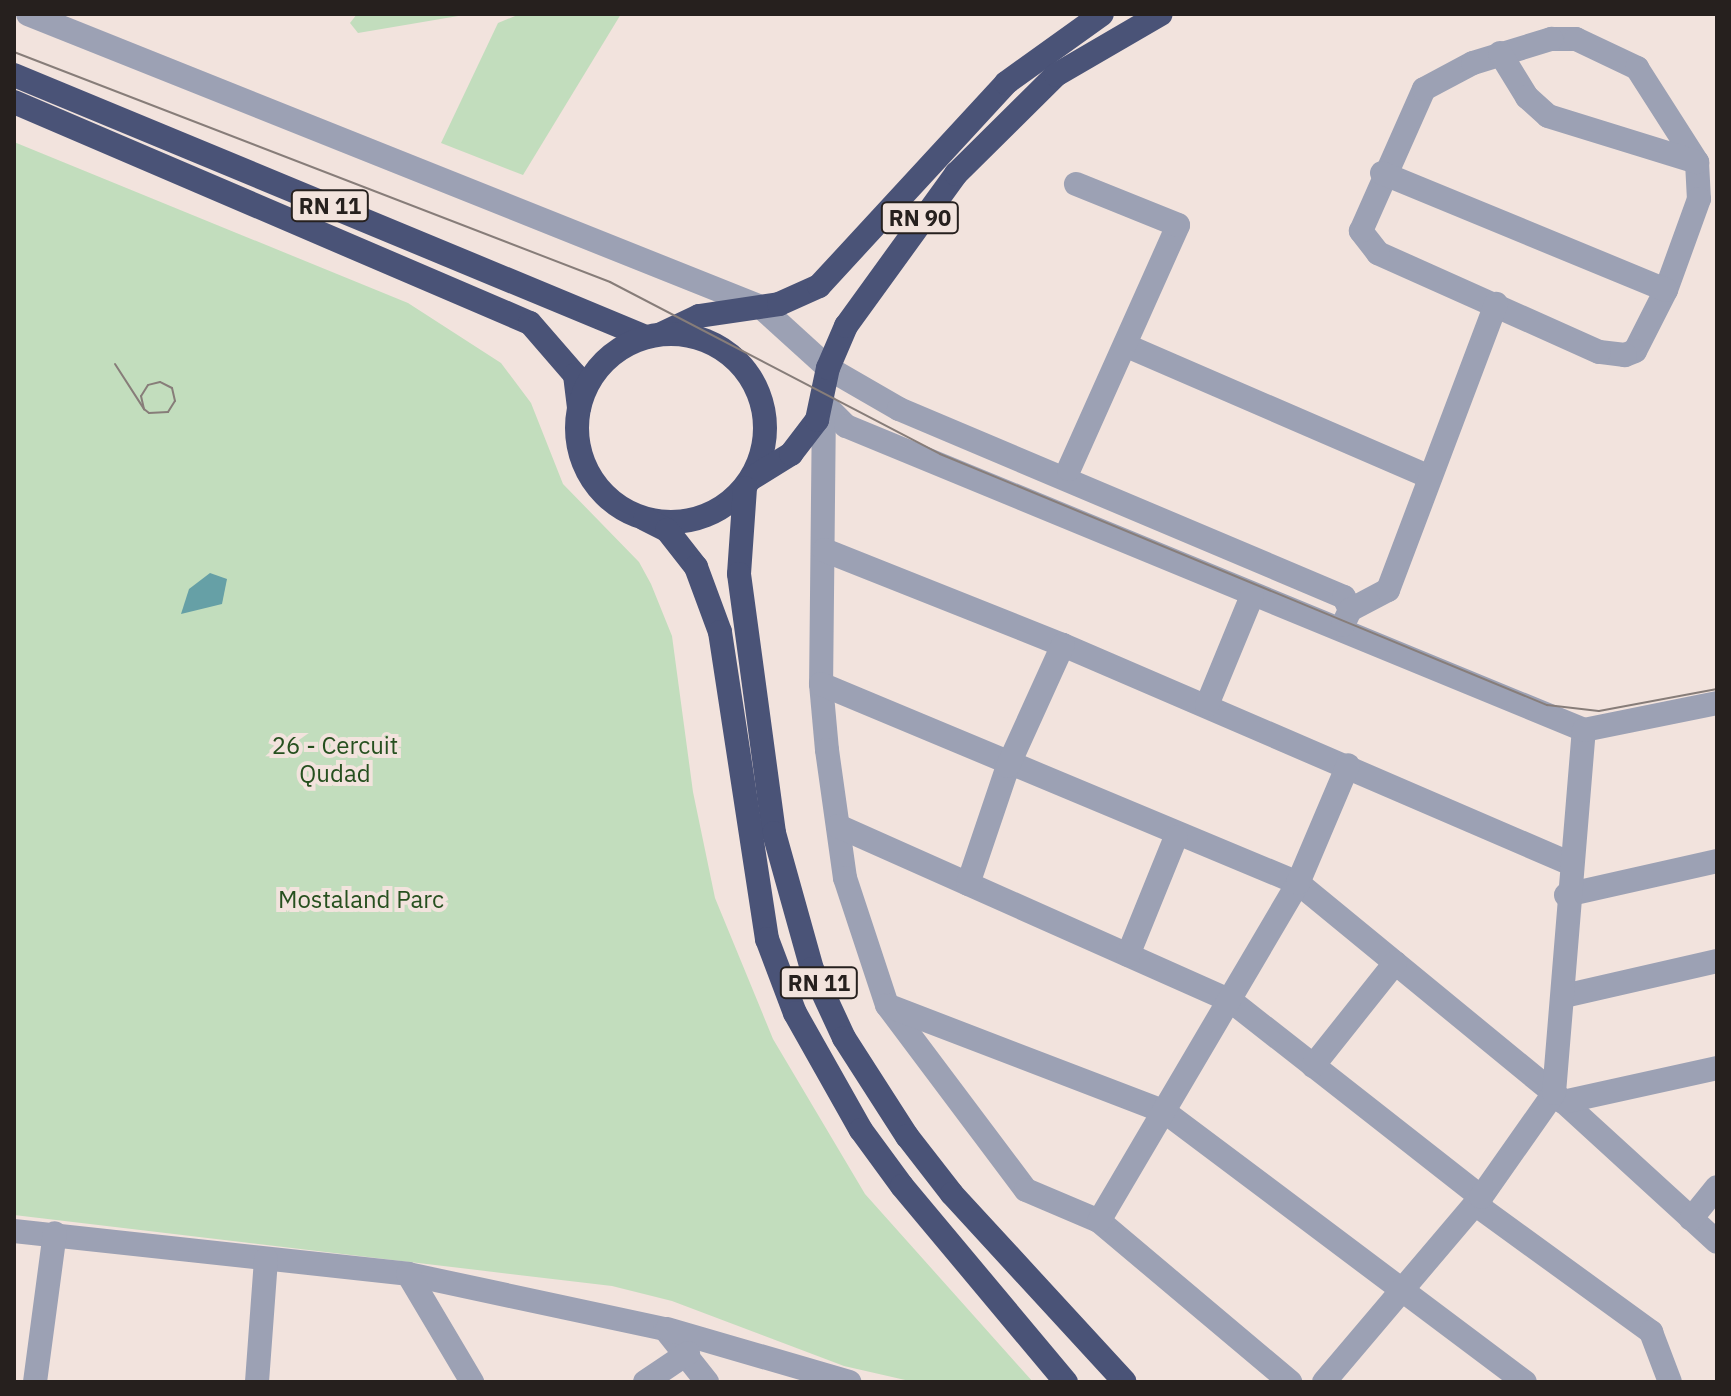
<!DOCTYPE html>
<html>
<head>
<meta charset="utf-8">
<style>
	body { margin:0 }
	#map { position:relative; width:1731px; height:1396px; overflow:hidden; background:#f2e3dd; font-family:"IBM Plex Sans",sans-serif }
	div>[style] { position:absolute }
	.green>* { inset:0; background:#c2ddbd }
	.water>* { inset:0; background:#66a0a6 }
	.minor>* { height:24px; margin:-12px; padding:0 12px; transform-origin:12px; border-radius:12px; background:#9ca1b4 }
	.highway>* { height:24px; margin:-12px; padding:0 12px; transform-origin:12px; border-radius:12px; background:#4a5377 }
	.highway>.ring { margin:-12px; padding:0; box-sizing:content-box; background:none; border:24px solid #4a5377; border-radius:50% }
	.tram>* { height:2px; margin:-1px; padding:0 1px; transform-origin:1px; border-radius:1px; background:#877d79 }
	span { translate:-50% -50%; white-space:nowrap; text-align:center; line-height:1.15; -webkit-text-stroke:8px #f2e3dd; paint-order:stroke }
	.shield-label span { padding:2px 6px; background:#f2e3dd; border:2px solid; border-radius:6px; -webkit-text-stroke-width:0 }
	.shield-label { font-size:22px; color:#26201e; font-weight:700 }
	.park-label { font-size:24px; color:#26501f }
	.frame { position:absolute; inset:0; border:16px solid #26201e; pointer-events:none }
</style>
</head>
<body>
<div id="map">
	<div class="green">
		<i style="clip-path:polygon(357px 14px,470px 14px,358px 33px,350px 23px)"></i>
		<i style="clip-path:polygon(520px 14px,621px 14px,523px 175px,441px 143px,498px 23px)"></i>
		<i style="clip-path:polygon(14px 142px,408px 303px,501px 363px,531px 403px,563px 484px,639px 562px,651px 584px,672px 636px,693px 792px,715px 898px,773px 1039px,865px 1194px,1033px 1382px,914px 1382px,844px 1366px,672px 1301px,612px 1286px,14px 1215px)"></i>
	</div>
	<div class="water">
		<i style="clip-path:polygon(210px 573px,227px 579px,222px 604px,181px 614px,189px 589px)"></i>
	</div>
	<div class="minor">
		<i style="left:28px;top:14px;width:789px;rotate:21.79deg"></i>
		<i style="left:761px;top:307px;width:91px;rotate:42.3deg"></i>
		<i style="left:828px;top:368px;width:82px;rotate:30deg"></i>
		<i style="left:899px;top:409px;width:483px;rotate:22.9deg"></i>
		<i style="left:1344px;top:597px;width:14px;rotate:65deg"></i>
		<i style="left:1551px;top:39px;width:25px"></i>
		<i style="left:1576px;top:39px;width:68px;rotate:25.4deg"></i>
		<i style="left:1637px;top:68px;width:112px;rotate:57.4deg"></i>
		<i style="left:1697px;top:162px;width:37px;rotate:87deg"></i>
		<i style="left:1699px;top:199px;width:97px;rotate:109.9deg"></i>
		<i style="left:1666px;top:290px;width:68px;rotate:116.9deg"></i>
		<i style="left:1635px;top:351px;width:11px;rotate:158deg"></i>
		<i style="left:1625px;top:355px;width:26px;rotate:-173deg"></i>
		<i style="left:1599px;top:352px;width:242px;rotate:-155.9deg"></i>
		<i style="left:1378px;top:253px;width:28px;rotate:-128deg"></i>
		<i style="left:1361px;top:231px;width:155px;rotate:-66.1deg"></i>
		<i style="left:1424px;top:89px;width:55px;rotate:-28deg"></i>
		<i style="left:1473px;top:63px;width:82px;rotate:-17.1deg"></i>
		<i style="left:1500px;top:53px;width:52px;rotate:58.5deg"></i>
		<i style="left:1527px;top:97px;width:28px;rotate:42deg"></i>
		<i style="left:1548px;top:116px;width:156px;rotate:17.2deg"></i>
		<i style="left:1382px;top:173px;width:307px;rotate:22.4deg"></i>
		<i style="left:1127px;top:346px;width:330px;rotate:23.4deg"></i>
		<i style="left:824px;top:404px;width:280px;rotate:90.6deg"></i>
		<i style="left:821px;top:684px;width:66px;rotate:84.8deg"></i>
		<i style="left:827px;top:750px;width:129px;rotate:82deg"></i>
		<i style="left:845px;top:878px;width:134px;rotate:71.7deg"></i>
		<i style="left:887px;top:1005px;width:231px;rotate:53.1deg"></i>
		<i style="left:1026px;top:1190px;width:79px;rotate:23deg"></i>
		<i style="left:1099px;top:1221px;width:250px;rotate:40.1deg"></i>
		<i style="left:824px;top:404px;width:31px;rotate:45deg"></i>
		<i style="left:846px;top:426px;width:798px;rotate:22.39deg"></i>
		<i style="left:1069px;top:469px;width:267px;rotate:-65.9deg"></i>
		<i style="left:1178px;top:225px;width:110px;rotate:-158.1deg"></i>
		<i style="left:824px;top:550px;width:257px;rotate:21.7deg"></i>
		<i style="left:1063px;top:645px;width:551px;rotate:23.31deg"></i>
		<i style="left:1343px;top:625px;width:17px;rotate:-65deg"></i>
		<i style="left:1350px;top:610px;width:43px;rotate:-27.8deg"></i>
		<i style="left:1388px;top:590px;width:306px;rotate:-69.3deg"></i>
		<i style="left:821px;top:684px;width:517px;rotate:22.65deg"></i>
		<i style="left:1298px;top:883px;width:331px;rotate:39.4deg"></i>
		<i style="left:1554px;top:1093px;width:221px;rotate:42.4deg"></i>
		<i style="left:1207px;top:705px;width:118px;rotate:-67.6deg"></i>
		<i style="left:838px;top:826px;width:430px;rotate:24deg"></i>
		<i style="left:1231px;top:1001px;width:318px;rotate:38.1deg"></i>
		<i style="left:968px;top:884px;width:125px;rotate:-71.3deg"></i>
		<i style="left:1008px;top:766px;width:133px;rotate:-65.6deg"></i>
		<i style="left:1566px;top:895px;width:155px;rotate:-12.7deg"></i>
		<i style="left:1128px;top:955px;width:127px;rotate:-67.9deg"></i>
		<i style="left:1564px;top:996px;width:157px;rotate:-12.9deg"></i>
		<i style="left:889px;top:1006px;width:296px;rotate:21deg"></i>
		<i style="left:1165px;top:1112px;width:450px;rotate:36.9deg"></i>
		<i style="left:1313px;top:1066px;width:132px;rotate:-51.5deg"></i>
		<i style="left:1563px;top:1102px;width:158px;rotate:-12.4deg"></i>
		<i style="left:1475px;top:1204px;width:218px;rotate:36deg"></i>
		<i style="left:1651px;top:1332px;width:53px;rotate:69.2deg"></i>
		<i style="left:1691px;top:1219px;width:41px;rotate:-50.9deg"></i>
		<i style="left:1099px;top:1221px;width:392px;rotate:-59.5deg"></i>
		<i style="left:1298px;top:883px;width:128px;rotate:-67deg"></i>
		<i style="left:14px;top:1231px;width:396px;rotate:6.2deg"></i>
		<i style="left:408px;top:1274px;width:263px;rotate:12.1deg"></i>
		<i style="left:665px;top:1329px;width:68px;rotate:51.6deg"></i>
		<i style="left:408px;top:1274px;width:126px;rotate:59.3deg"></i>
		<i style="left:667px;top:1329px;width:190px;rotate:16.2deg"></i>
		<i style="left:35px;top:1382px;width:150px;rotate:-82.4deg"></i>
		<i style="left:257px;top:1382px;width:123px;rotate:-85.8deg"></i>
		<i style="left:645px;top:1382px;width:52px;rotate:-34deg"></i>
		<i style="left:1324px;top:1382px;width:243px;rotate:-49.7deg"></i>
		<i style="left:1481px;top:1197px;width:127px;rotate:-54.9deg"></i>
		<i style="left:1554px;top:1093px;width:364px;rotate:-85.3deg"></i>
		<i style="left:1584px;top:730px;width:136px;rotate:-11.5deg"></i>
	</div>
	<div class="highway">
		<i style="left:14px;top:75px;width:684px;rotate:22.52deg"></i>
		<i style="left:14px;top:102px;width:561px;rotate:23.19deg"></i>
		<i style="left:530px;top:323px;width:69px;rotate:49.1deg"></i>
		<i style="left:575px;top:375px;width:33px;rotate:83deg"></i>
		<i style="left:661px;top:334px;width:42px;rotate:-25.3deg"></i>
		<i style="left:699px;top:316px;width:81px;rotate:-8.5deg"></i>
		<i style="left:779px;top:304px;width:44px;rotate:-24.2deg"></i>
		<i style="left:819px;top:286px;width:276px;rotate:-47.3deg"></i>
		<i style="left:1006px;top:83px;width:118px;rotate:-35.7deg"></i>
		<i class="ring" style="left:577px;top:334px;width:164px;height:164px"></i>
		<i style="left:752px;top:478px;width:46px;rotate:-31.6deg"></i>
		<i style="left:791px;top:454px;width:43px;rotate:-52.6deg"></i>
		<i style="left:817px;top:420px;width:53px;rotate:-78.1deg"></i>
		<i style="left:828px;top:368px;width:46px;rotate:-66.8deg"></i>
		<i style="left:846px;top:326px;width:188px;rotate:-54.1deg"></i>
		<i style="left:956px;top:174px;width:141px;rotate:-44.7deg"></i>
		<i style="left:1056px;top:75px;width:121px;rotate:-30.2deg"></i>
		<i style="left:745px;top:488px;width:86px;rotate:94deg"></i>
		<i style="left:739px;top:574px;width:261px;rotate:82.3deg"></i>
		<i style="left:774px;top:833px;width:141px;rotate:74.4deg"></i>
		<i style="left:812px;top:969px;width:76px;rotate:65.1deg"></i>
		<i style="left:844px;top:1038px;width:117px;rotate:57.3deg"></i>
		<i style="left:907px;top:1136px;width:73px;rotate:52.2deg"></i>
		<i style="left:952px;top:1194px;width:255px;rotate:47.4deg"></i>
		<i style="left:645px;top:519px;width:25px;rotate:27deg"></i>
		<i style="left:667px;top:530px;width:47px;rotate:51.9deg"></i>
		<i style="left:696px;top:567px;width:69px;rotate:69.7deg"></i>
		<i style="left:720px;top:632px;width:311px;rotate:81.3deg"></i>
		<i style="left:767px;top:939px;width:79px;rotate:69.3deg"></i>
		<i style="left:795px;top:1013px;width:134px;rotate:60.6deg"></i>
		<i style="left:861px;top:1130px;width:69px;rotate:53.8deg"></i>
		<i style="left:902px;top:1186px;width:256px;rotate:50.1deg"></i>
	</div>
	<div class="tram">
		<i style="left:14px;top:52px;width:639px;rotate:21.1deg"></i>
		<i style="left:610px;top:282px;width:372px;rotate:27.5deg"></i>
		<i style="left:940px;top:454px;width:657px;rotate:22.47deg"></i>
		<i style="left:1547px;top:705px;width:52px;rotate:6.6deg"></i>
		<i style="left:1599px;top:711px;width:120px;rotate:-10.6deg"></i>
		<i style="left:115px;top:364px;width:54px;rotate:57.2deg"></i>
		<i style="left:144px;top:409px;width:6px;rotate:39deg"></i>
		<i style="left:149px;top:413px;width:19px;rotate:-3deg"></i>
		<i style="left:168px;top:412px;width:13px;rotate:-58deg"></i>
		<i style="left:175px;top:401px;width:13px;rotate:-103deg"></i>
		<i style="left:172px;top:388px;width:13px;rotate:-153deg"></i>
		<i style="left:160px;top:382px;width:12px;rotate:166deg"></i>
		<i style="left:148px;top:385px;width:13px;rotate:122deg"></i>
		<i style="left:141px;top:396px;width:13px;rotate:77deg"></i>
	</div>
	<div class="shield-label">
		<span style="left:330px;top:206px">RN 11</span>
		<span style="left:920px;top:218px">RN 90</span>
		<span style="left:819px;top:983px">RN 11</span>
	</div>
	<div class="park-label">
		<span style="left:335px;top:760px">26 - Cercuit<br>Qudad</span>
		<span style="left:361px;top:900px">Mostaland Parc</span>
	</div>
	<div class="frame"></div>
</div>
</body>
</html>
